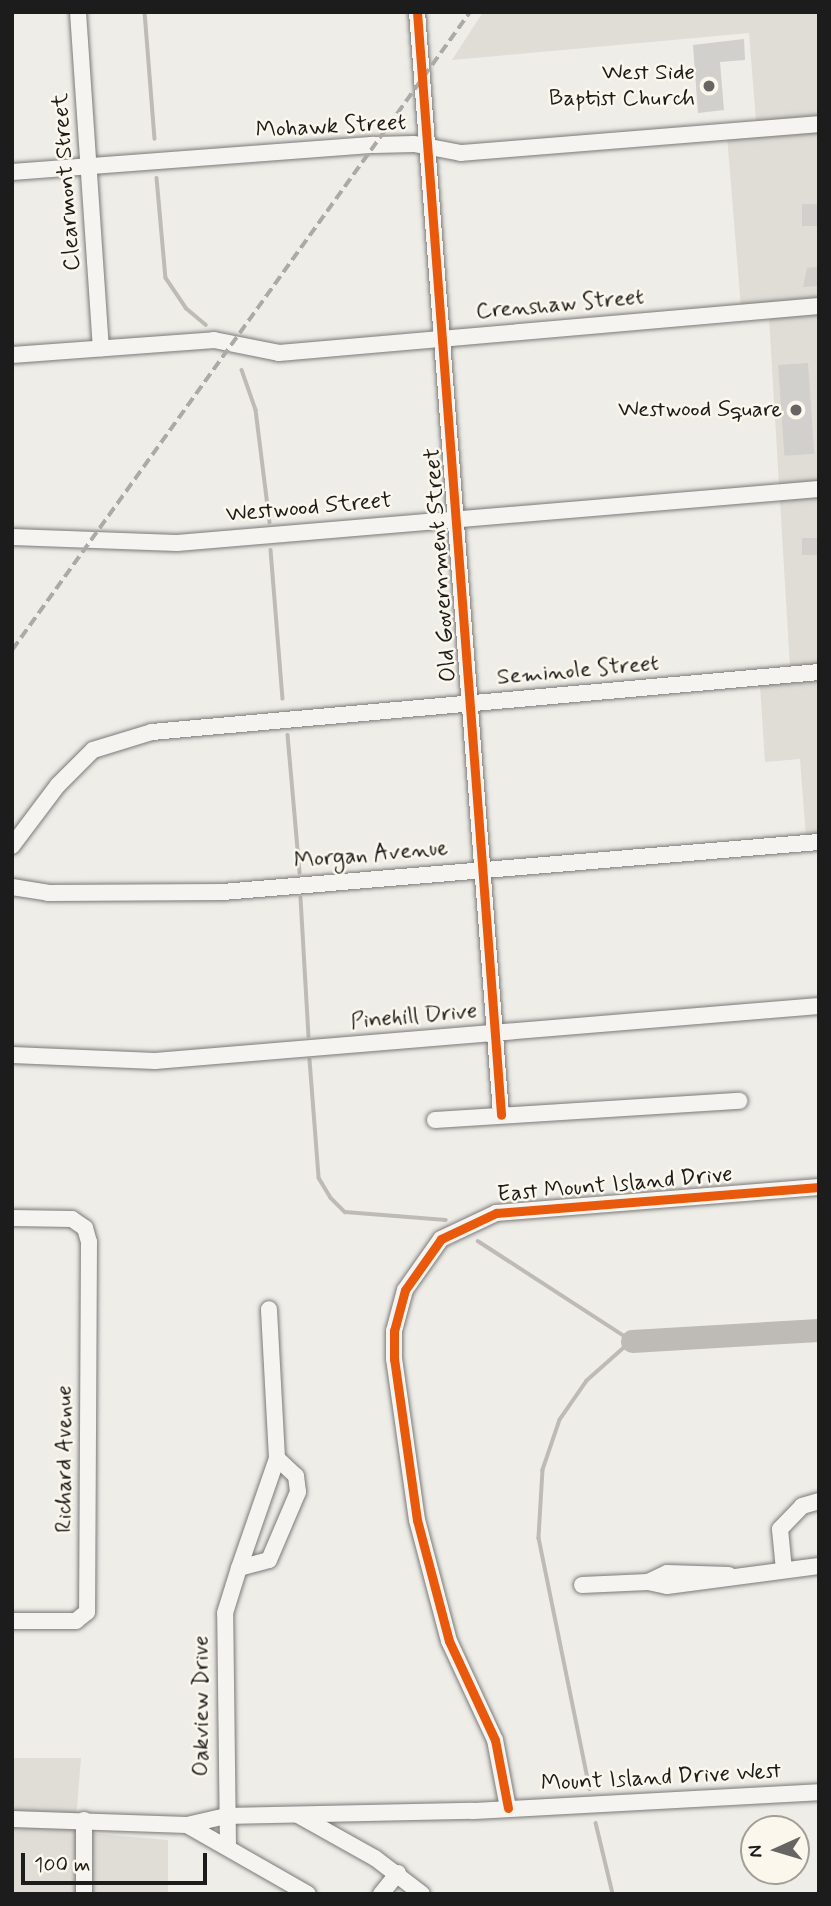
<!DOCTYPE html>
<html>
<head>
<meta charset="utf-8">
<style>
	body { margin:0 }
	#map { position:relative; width:831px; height:1906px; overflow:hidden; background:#eeede8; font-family:Mynerve,sans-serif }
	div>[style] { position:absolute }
	.built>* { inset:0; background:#dfddd6 }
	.stream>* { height:3.5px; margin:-1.75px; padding:0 1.75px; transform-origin:1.75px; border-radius:1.75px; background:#bebbb6 }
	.river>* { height:23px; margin:-11.5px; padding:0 11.5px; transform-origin:11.5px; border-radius:11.5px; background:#bebbb6 }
	.building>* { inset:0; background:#d1d0cc; transform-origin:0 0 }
	.roads { filter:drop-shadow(0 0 2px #7a7a78) drop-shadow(0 0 2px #7a7a78) }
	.minor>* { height:16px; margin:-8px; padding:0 8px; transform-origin:8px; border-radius:8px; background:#f5f4f0 }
	.rail>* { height:3.5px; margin-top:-1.75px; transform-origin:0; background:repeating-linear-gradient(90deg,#abaaa7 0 10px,transparent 0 15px) }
	.cycleway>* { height:9px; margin:-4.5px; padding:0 4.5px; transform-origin:4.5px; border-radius:4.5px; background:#e8590c }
	.dots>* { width:19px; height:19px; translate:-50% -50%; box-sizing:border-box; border:4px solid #fbf7ec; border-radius:50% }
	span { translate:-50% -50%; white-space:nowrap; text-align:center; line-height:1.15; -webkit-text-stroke:5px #fbf7ec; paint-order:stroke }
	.poi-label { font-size:23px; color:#1c1c1c }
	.right { translate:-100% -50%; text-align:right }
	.street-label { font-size:23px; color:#1c1c1c }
	.frame { position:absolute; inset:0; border:14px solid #1c1c1c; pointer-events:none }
	.north { position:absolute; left:740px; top:1815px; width:70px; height:70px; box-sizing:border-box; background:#fbf7ec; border:2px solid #a29f99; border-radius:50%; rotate:266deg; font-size:19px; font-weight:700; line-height:28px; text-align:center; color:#1c1c1c }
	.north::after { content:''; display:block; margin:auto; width:24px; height:32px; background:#666563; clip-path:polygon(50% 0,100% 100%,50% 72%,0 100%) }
	.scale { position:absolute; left:21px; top:1853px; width:186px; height:32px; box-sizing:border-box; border:4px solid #1c1c1c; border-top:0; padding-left:9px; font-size:21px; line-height:24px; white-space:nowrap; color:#1c1c1c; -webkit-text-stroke:5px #fbf7ec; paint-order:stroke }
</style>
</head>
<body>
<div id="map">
	<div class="built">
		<i style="clip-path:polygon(483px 12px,819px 12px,819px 836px,806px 837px,800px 759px,765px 762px,759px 671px,790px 667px,769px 318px,742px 320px,726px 124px,756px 121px,749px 33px,452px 60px)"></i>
		<i style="clip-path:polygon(12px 1758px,81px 1758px,75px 1832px,168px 1840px,168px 1894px,12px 1894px)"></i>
	</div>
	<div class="stream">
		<i style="left:145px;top:12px;width:127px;rotate:85.5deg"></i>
		<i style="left:157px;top:178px;width:100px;rotate:84.9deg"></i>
		<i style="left:166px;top:278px;width:36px;rotate:56deg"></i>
		<i style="left:186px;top:308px;width:26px;rotate:40deg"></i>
		<i style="left:242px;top:370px;width:42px;rotate:70.7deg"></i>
		<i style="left:256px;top:410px;width:113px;rotate:82.9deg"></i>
		<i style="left:271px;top:550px;width:149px;rotate:85.4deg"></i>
		<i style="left:288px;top:735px;width:138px;rotate:85deg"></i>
		<i style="left:301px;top:898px;width:138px;rotate:86.7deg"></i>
		<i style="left:310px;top:1060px;width:118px;rotate:85.6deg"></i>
		<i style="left:319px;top:1178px;width:23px;rotate:59deg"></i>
		<i style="left:331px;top:1198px;width:20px;rotate:45deg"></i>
		<i style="left:345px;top:1212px;width:101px;rotate:4.5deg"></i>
		<i style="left:478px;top:1241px;width:184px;rotate:33deg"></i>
		<i style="left:632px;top:1341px;width:60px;rotate:138.4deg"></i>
		<i style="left:587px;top:1381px;width:47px;rotate:124.7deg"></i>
		<i style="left:560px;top:1420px;width:53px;rotate:108.8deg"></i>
		<i style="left:543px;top:1470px;width:68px;rotate:93.4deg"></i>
		<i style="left:539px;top:1538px;width:256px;rotate:78.5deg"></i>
		<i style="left:596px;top:1823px;width:73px;rotate:76.5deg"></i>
	</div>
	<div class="river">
		<i style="left:632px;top:1341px;width:187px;rotate:-3.4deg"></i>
	</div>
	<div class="building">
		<i style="clip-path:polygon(744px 39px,745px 60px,720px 62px,724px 110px,698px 113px,693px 45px)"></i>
		<i style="left:819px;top:204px;width:22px;height:17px;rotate:90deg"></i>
		<i style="clip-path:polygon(819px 267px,819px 286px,803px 287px,807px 268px)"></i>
		<i style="left:808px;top:363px;width:91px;height:30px;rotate:86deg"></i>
		<i style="left:819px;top:538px;width:17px;height:17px;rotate:90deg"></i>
	</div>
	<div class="roads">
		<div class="minor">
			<i style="left:78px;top:12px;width:337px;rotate:86.1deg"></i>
			<i style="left:417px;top:12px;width:1106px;rotate:85.64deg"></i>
			<i style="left:12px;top:172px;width:363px;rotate:-4.3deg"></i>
			<i style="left:374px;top:145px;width:40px;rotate:-1.4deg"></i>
			<i style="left:414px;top:144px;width:48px;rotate:10.8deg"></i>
			<i style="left:461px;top:153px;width:359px;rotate:-4.6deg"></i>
			<i style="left:12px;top:355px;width:203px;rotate:-4.2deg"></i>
			<i style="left:214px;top:340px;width:66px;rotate:11.3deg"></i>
			<i style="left:279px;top:353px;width:542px;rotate:-4.97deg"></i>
			<i style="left:12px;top:537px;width:165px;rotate:2.1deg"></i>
			<i style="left:177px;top:543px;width:644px;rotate:-4.81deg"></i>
			<i style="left:12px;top:846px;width:76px;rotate:-53deg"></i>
			<i style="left:58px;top:785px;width:49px;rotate:-45deg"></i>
			<i style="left:93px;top:750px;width:62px;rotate:-17deg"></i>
			<i style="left:152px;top:732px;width:670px;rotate:-5.14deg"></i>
			<i style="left:12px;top:887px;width:36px;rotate:9deg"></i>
			<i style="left:48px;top:893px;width:175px;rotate:-0.3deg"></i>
			<i style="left:223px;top:892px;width:598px;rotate:-4.8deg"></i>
			<i style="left:12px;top:1055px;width:143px;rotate:2.4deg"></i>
			<i style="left:155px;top:1061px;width:666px;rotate:-4.74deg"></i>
			<i style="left:435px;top:1120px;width:305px;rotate:-3.6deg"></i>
			<i style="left:12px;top:1218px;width:60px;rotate:1deg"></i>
			<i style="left:72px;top:1219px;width:16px;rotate:35deg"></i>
			<i style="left:85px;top:1228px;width:15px;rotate:74deg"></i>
			<i style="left:89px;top:1242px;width:370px;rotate:90.3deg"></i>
			<i style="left:87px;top:1612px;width:14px;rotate:141deg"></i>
			<i style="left:76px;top:1621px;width:64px;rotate:180deg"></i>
			<i style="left:239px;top:1568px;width:116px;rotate:-70.9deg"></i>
			<i style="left:784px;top:1570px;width:41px;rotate:-95.6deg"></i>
			<i style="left:780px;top:1529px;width:32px;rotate:-46deg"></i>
			<i style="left:802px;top:1506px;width:18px;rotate:-16deg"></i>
			<i style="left:648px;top:1582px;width:21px;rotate:-25deg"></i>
			<i style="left:667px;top:1573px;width:62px;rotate:1.8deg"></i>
			<i style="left:582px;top:1585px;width:66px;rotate:-2.6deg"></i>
			<i style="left:648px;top:1582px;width:19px;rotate:12deg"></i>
			<i style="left:667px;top:1586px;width:153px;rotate:-7.5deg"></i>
			<i style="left:508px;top:1808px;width:69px;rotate:-100.8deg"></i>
			<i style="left:495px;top:1740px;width:109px;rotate:-114.9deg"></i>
			<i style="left:449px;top:1641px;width:125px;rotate:-104.8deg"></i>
			<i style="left:417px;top:1520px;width:163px;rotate:-98.1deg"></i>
			<i style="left:394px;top:1359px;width:28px;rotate:-90deg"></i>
			<i style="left:394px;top:1331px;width:42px;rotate:-75deg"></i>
			<i style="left:405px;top:1290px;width:62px;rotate:-54.8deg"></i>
			<i style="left:441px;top:1239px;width:61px;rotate:-25.3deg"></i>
			<i style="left:496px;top:1213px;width:324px;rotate:-4.6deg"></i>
			<i style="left:298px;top:1815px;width:88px;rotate:29.2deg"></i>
			<i style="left:375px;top:1858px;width:59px;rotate:37.5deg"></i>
			<i style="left:12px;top:1819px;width:175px;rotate:2deg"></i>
			<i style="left:187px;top:1825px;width:39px;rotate:-13deg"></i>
			<i style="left:225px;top:1816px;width:248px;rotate:-1.2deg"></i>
			<i style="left:473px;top:1811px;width:347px;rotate:-3.1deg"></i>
			<i style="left:84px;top:1820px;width:74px;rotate:90deg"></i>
			<i style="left:187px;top:1825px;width:139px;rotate:29.7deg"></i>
			<i style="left:228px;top:1846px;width:233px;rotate:-90.7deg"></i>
			<i style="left:225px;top:1613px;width:47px;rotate:-72.7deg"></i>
			<i style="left:239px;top:1568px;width:31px;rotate:-15deg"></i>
			<i style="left:269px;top:1560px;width:74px;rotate:-66.9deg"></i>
			<i style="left:298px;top:1492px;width:16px;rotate:-97deg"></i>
			<i style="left:296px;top:1476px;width:26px;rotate:-137deg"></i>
			<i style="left:277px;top:1458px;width:149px;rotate:-93.1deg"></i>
			<i style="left:381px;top:1894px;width:27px;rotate:-51deg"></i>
		</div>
	</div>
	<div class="rail">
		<i style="left:12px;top:650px;width:785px;rotate:-54.33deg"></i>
	</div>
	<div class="cycleway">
		<i style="left:417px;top:12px;width:1106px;rotate:85.64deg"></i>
		<i style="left:508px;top:1808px;width:69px;rotate:-100.8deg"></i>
		<i style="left:495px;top:1740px;width:109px;rotate:-114.9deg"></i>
		<i style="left:449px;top:1641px;width:125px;rotate:-104.8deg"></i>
		<i style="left:417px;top:1520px;width:163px;rotate:-98.1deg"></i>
		<i style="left:394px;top:1359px;width:28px;rotate:-90deg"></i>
		<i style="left:394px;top:1331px;width:42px;rotate:-75deg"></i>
		<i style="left:405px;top:1290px;width:62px;rotate:-54.8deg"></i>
		<i style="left:441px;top:1239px;width:61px;rotate:-25.3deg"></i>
		<i style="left:496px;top:1213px;width:324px;rotate:-4.6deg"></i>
	</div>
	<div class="dots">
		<i style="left:709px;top:86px;background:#666563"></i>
		<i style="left:796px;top:410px;background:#666563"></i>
	</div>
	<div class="poi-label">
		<span class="right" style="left:695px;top:86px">West Side<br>Baptist Church</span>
		<span class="right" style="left:782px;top:410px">Westwood Square</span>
	</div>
	<div class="street-label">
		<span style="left:331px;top:127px;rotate:-3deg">Mohawk Street</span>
		<span style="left:67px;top:182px;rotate:-94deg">Clearmont Street</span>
		<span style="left:560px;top:305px;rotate:-5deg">Crenshaw Street</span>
		<span style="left:309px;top:508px;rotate:-5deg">Westwood Street</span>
		<span style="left:441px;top:565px;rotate:-94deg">Old Government Street</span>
		<span style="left:578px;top:671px;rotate:-5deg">Seminole Street</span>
		<span style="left:371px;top:855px;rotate:-5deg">Morgan Avenue</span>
		<span style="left:414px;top:1017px;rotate:-5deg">Pinehill Drive</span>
		<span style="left:615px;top:1185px;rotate:-5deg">East Mount Island Drive</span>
		<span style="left:65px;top:1459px;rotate:-90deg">Richard Avenue</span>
		<span style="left:202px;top:1706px;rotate:-90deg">Oakview Drive</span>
		<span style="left:661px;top:1778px;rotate:-3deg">Mount Island Drive West</span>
	</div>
	<div class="frame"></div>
	<div class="north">N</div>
	<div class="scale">100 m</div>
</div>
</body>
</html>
